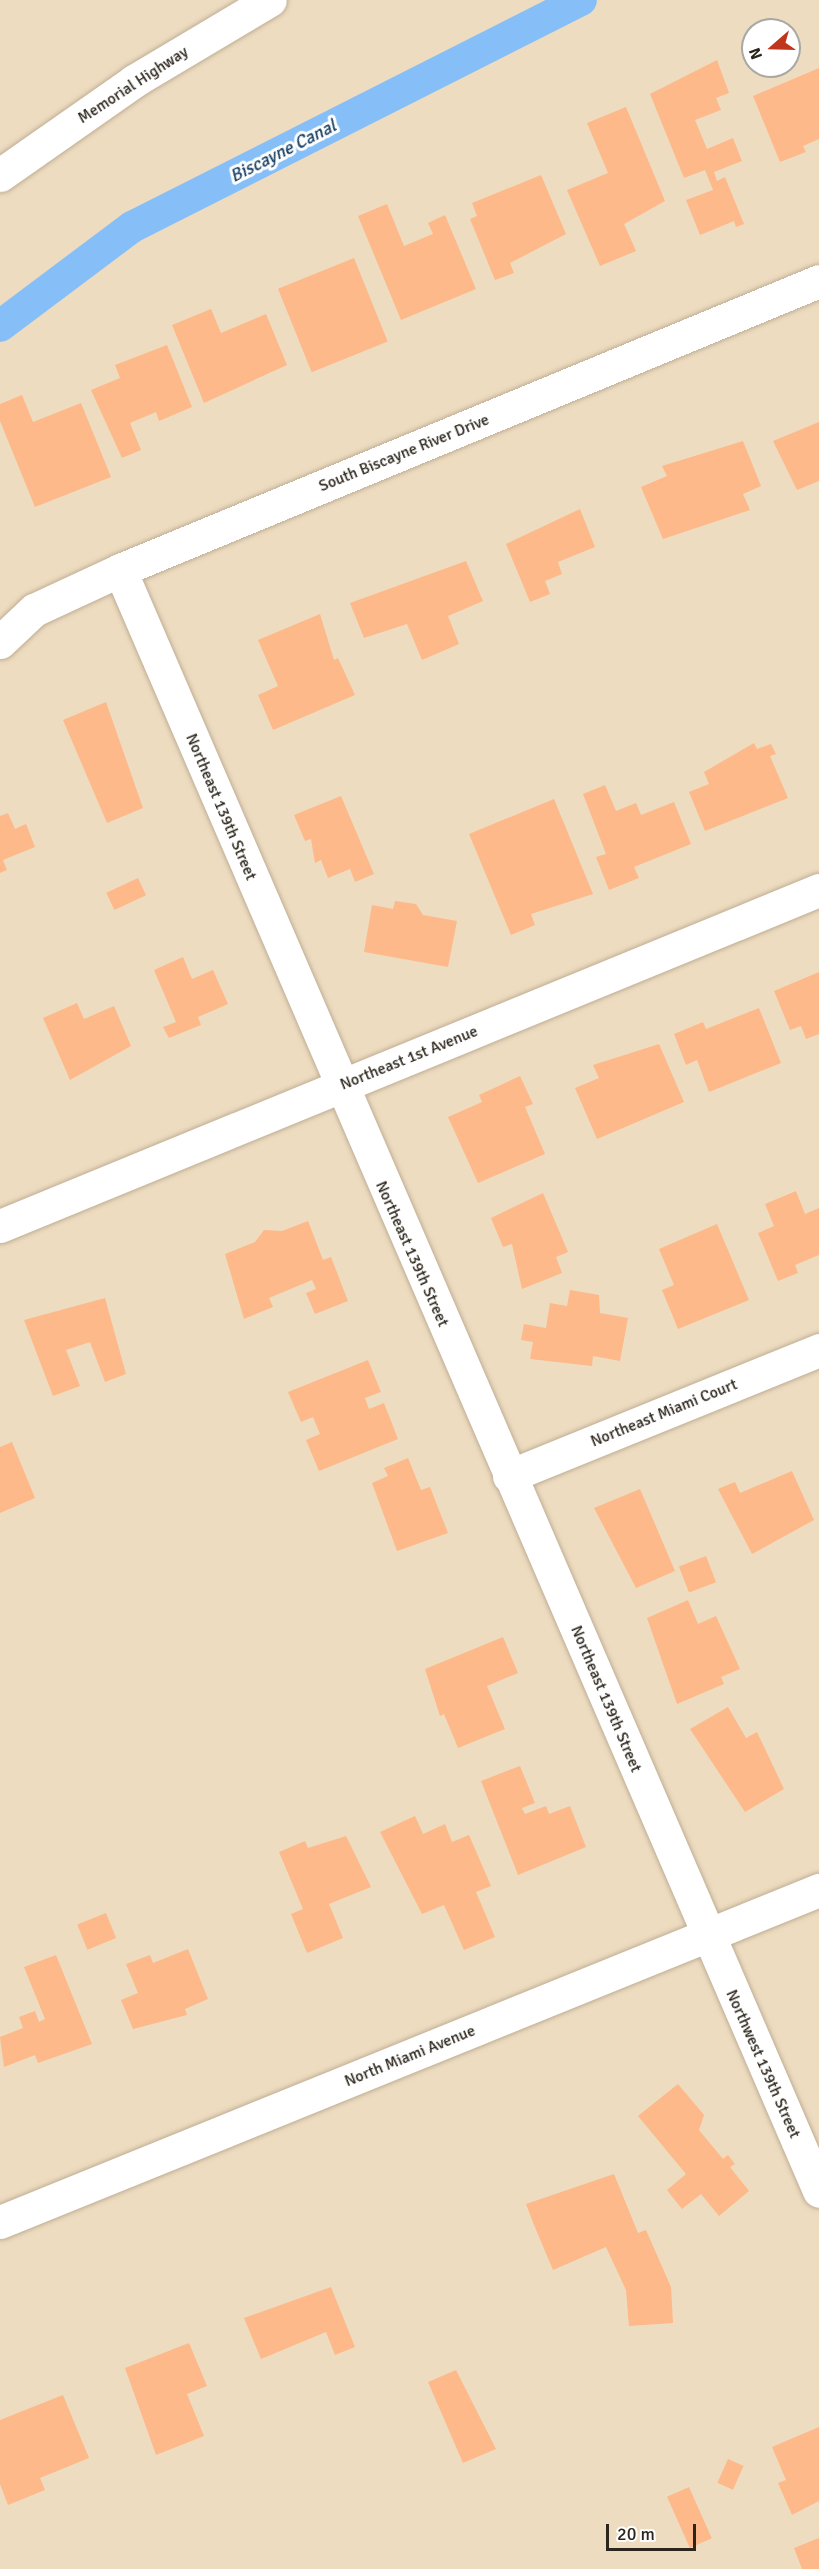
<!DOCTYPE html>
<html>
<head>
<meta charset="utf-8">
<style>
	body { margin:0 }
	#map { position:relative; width:819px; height:2569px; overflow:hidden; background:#eedcc1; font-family:Signika,sans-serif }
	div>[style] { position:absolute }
	.canal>* { height:32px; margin:-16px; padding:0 16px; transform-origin:16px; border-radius:16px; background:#86bff8 }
	.building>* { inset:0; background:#fdb989; transform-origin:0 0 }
	.roads { filter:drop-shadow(0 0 2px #bfae94) drop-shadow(0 0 2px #bfae94) }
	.minor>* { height:33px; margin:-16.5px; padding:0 16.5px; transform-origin:16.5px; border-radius:16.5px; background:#fff }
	span { translate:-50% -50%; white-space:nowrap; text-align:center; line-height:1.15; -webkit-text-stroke:6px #fff; paint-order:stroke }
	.street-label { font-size:16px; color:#2b251b }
	.water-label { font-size:18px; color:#163f64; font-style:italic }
	.north { position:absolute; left:741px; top:18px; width:60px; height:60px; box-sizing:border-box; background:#fff; border:2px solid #aaa8a4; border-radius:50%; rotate:250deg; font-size:16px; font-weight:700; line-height:24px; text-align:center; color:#2b251b }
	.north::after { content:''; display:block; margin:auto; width:21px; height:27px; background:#c0351b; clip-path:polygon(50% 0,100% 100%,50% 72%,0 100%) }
	.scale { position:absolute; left:606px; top:2524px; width:90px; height:27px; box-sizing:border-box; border:3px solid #2b251b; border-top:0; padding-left:8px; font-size:18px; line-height:21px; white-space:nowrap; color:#2b251b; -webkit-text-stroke:4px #fff; paint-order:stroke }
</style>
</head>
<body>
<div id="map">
	<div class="canal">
		<i style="left:0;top:326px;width:165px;rotate:-36.9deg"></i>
		<i style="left:132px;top:227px;width:503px;rotate:-26.82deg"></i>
	</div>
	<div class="building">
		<i style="clip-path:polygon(717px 60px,729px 93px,716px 98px,721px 110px,695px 120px,707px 149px,733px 138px,742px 161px,714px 172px,717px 181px,725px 177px,744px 224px,736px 227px,734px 221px,700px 235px,686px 200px,713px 190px,705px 170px,684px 178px,650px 94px)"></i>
		<i style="clip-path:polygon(819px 68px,819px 139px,803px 146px,806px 152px,780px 162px,753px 96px)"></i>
		<i style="clip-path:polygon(626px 107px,665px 201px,624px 224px,636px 251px,600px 266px,567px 190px,608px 173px,587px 123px)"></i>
		<i style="clip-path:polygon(541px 175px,566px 234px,510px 263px,514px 273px,495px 280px,470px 219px,477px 216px,472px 203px)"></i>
		<i style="clip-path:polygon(387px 204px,404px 246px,433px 234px,428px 223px,445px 215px,476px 289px,401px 320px,358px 216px)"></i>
		<i style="left:354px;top:258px;width:90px;height:82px;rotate:68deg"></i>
		<i style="clip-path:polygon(211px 309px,221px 333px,266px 314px,287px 365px,204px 403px,172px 325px)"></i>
		<i style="clip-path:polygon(167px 345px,192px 407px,159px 421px,156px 412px,130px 423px,141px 450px,122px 458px,91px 390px,120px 378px,115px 365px)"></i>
		<i style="clip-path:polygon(22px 395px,33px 422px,81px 403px,111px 477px,35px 507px,0 421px,0 404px)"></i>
		<i style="clip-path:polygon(819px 422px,819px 481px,797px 490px,773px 441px)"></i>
		<i style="clip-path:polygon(743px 441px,761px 486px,743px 494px,750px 510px,663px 539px,641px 487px,667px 476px,662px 466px)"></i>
		<i style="clip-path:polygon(580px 509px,595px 547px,558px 562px,562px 574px,545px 581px,550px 594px,530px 602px,506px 544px)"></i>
		<i style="clip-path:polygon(466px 561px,483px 601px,448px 616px,459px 644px,422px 660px,407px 624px,364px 638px,350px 603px)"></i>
		<i style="clip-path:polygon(320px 614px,334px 660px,338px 658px,355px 695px,273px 730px,258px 695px,278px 686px,258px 640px)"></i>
		<i style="clip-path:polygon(106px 702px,143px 808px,107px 823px,63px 720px)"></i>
		<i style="clip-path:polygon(754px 743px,757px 749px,771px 744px,776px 754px,770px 756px,788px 798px,705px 831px,689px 792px,709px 784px,704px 772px)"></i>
		<i style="clip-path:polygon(605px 785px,616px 811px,636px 803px,641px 815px,674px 802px,691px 844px,634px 867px,639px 878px,609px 890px,596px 857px,606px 854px,583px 794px)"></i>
		<i style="clip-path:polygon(341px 796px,374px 874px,355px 882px,350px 869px,328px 878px,321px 860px,315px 863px,311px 839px,305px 841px,294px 815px)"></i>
		<i style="clip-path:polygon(554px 799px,593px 894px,531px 914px,535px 925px,511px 935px,469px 834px)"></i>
		<i style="clip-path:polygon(8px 813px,15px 829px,26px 824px,35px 847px,3px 860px,7px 870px,0 873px,0 816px)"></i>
		<i style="left:138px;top:878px;width:19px;height:35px;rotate:65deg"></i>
		<i style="clip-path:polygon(395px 901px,416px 904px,423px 915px,457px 921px,448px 967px,364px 952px,372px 905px,393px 909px)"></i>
		<i style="clip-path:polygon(183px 957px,192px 979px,213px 970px,228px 1004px,198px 1017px,201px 1025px,169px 1038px,163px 1027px,176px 1022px,154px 970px)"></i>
		<i style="clip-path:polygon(819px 972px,819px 1034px,806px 1039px,801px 1026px,790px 1030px,774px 991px)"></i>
		<i style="clip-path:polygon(77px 1003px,84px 1019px,114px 1006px,131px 1046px,70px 1080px,43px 1018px)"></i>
		<i style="clip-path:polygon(759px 1008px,781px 1063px,709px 1092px,697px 1060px,686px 1065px,674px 1034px,703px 1022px,706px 1029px)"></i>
		<i style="clip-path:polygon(659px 1044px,684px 1102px,597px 1139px,575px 1088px,599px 1078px,593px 1065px)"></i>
		<i style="clip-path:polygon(520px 1076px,533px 1104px,525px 1107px,545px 1154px,478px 1183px,448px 1117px,482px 1102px,479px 1095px)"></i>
		<i style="clip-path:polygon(796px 1191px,805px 1214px,819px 1208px,819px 1255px,795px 1265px,798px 1273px,778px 1281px,758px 1233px,774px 1226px,765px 1204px)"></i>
		<i style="clip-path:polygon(543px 1193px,568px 1252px,556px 1257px,562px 1273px,522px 1289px,512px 1244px,503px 1247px,491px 1218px)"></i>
		<i style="clip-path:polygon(308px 1221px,323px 1260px,331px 1257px,348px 1301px,315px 1314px,306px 1293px,316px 1289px,312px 1280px,269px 1298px,273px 1307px,244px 1319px,225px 1254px,255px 1242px,264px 1230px,282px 1231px)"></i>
		<i style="clip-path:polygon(717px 1224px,749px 1300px,678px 1329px,662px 1290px,674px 1285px,659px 1249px)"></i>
		<i style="clip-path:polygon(570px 1290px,599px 1295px,600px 1313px,628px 1318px,620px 1361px,593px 1356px,592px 1366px,530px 1359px,533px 1342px,521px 1340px,524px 1324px,546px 1328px,550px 1303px,567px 1306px)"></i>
		<i style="clip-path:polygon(105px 1298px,126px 1374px,105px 1382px,90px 1342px,66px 1350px,80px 1386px,53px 1396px,24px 1320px)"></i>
		<i style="clip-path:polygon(368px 1360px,381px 1392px,365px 1398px,369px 1409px,384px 1403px,398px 1439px,319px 1471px,306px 1440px,320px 1434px,313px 1417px,301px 1422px,288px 1392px)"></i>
		<i style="clip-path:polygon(12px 1442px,35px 1498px,0 1513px,0 1447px)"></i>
		<i style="clip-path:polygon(408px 1458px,421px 1490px,430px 1487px,448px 1533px,397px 1551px,372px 1483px,388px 1476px,384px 1468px)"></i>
		<i style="clip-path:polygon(792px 1471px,814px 1520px,752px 1554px,718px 1489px,735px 1482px,740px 1493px)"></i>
		<i style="clip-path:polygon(640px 1489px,675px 1571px,636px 1588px,594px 1508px)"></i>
		<i style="left:706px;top:1556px;width:28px;height:29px;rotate:69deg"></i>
		<i style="clip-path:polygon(688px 1600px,698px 1624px,716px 1616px,740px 1669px,721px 1677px,724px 1684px,677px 1704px,647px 1618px)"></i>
		<i style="clip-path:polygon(503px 1637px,518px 1673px,487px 1686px,505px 1729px,458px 1748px,444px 1714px,440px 1716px,425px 1669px)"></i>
		<i style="clip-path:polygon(728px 1707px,746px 1738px,757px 1732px,784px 1789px,745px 1812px,690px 1729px)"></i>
		<i style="clip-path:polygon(520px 1766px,535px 1803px,522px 1808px,525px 1814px,546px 1806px,549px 1814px,570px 1806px,586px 1847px,518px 1875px,481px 1781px)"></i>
		<i style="clip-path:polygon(415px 1816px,423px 1834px,445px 1824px,452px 1842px,469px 1835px,491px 1886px,476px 1892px,495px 1937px,464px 1950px,444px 1905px,422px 1914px,380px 1832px)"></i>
		<i style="clip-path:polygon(346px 1836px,371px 1887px,329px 1904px,343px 1938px,307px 1953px,291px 1914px,303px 1909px,279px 1852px,305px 1841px,308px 1848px)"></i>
		<i style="left:106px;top:1913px;width:27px;height:31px;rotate:68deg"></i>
		<i style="clip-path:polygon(188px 1949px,208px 1999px,185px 2009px,187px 2015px,133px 2029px,121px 2000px,138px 1993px,126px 1964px,150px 1955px,153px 1963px)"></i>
		<i style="clip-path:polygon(56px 1955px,92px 2044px,38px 2063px,35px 2055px,4px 2067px,0 2037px,23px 2028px,19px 2017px,35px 2011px,39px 2022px,45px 2019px,24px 1967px)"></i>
		<i style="clip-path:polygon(678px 2084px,704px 2115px,699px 2130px,723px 2159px,728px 2155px,735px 2164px,730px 2167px,749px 2191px,719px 2216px,701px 2194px,682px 2209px,667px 2190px,686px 2174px,638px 2116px)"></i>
		<i style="clip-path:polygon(614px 2174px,638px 2233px,646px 2230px,671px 2287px,673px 2323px,629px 2326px,626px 2290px,606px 2247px,553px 2270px,534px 2225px,526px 2204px)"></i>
		<i style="clip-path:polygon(331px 2287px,355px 2347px,335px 2355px,326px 2332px,261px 2359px,244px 2318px)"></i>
		<i style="clip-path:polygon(189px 2343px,207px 2386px,187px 2394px,204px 2436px,156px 2455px,125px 2368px)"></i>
		<i style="clip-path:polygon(456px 2370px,496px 2449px,463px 2463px,428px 2382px)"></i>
		<i style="clip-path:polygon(63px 2395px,89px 2458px,40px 2478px,45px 2490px,8px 2505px,0 2484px,0 2420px)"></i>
		<i style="clip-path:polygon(819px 2427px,819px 2501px,792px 2515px,778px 2483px,786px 2480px,772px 2447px)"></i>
		<i style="left:728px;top:2459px;width:17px;height:26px;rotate:24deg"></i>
		<i style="left:689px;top:2487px;width:56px;height:24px;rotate:66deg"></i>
		<i style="clip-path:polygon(819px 2538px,819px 2569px,802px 2569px,794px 2548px)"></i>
	</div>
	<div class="roads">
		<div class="minor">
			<i style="left:0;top:175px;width:164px;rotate:-35deg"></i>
			<i style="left:134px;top:81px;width:158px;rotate:-30.8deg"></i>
			<i style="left:120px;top:570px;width:1765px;rotate:66.67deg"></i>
			<i style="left:0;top:642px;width:47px;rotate:-43.3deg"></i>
			<i style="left:34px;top:610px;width:95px;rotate:-24.9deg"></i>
			<i style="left:120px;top:570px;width:756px;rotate:-22.46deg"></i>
			<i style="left:0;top:1226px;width:885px;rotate:-22.31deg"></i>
			<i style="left:509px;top:1476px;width:335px;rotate:-22.1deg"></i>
			<i style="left:0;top:2222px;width:884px;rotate:-22.07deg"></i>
		</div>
	</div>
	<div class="street-label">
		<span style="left:133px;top:85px;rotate:-33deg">Memorial Highway</span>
		<span style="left:404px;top:453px;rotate:-22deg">South Biscayne River Drive</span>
		<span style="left:221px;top:807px;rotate:67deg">Northeast 139th Street</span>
		<span style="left:409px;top:1058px;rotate:-22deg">Northeast 1st Avenue</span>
		<span style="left:412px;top:1254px;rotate:66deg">Northeast 139th Street</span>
		<span style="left:664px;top:1413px;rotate:-22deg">Northeast Miami Court</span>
		<span style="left:606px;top:1699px;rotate:67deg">Northeast 139th Street</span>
		<span style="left:410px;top:2056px;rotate:-22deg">North Miami Avenue</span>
		<span style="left:763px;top:2064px;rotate:66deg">Northwest 139th Street</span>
	</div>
	<div class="water-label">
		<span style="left:283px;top:151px;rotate:-27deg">Biscayne Canal</span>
	</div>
	<div class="north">N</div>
	<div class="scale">20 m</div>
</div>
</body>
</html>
